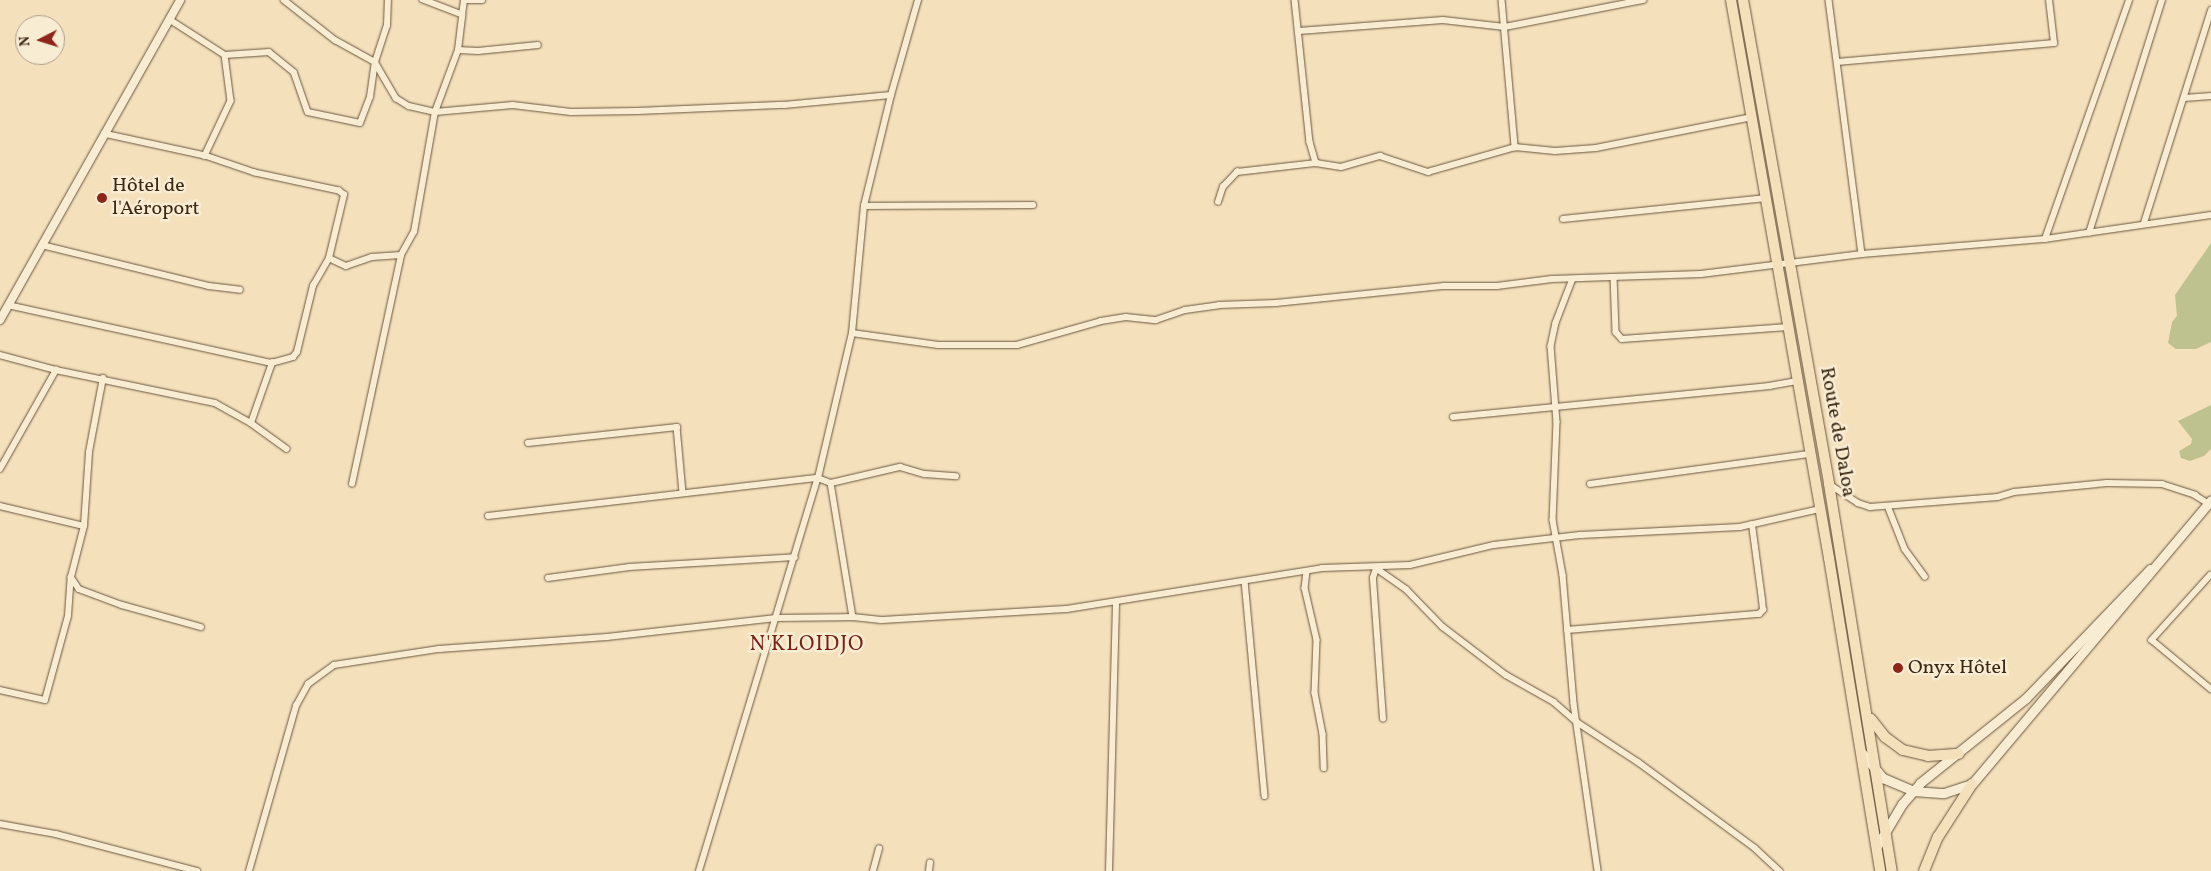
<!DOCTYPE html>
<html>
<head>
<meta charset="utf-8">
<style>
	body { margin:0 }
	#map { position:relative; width:2211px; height:871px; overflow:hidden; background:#f4e1bc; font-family:Vollkorn,serif }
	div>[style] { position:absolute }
	.green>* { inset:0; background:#bdc28f }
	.roads { filter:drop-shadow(0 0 1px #6a563e) drop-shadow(0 0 1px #6a563e) }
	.minor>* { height:5.5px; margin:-2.75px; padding:0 2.75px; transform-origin:2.75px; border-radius:2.75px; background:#f8ecd3 }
	.tertiary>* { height:8px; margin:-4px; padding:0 4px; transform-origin:4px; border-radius:4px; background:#f8ecd3 }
	.secondary>* { height:9px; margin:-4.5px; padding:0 4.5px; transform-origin:4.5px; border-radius:4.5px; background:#f8ecd3 }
	.trunk>* { height:10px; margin:-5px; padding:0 5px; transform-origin:5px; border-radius:5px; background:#f4e1bc }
	.dots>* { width:14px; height:14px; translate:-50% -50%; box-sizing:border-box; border:2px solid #f8ecd3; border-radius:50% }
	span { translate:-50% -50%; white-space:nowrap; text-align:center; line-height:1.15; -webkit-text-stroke:5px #f8ecd3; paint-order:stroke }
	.poi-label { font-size:20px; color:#3c2814 }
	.left { translate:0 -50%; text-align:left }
	.street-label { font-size:20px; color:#3c2814 }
	.neighbourhood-label { font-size:21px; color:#7a1f14; letter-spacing:1px }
	.north { position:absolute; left:15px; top:15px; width:50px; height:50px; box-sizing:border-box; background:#f8ecd3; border:1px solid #ad9e87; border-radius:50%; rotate:265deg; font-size:14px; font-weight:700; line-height:20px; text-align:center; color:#3c2814 }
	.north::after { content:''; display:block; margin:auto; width:18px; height:22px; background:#8f2418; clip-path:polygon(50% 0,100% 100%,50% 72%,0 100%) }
</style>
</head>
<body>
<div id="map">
	<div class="green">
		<i style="clip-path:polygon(2211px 243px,2211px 342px,2196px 349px,2176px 349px,2168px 343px,2172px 322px,2177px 316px,2175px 295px)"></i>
		<i style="clip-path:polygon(2211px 405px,2211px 449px,2204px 456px,2190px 461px,2181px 458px,2179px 451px,2191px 444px,2192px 439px,2178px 421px)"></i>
	</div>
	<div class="roads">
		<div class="minor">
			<i style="left:284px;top:0;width:65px;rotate:38.1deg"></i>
			<i style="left:335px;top:40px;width:46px;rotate:28.8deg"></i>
			<i style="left:375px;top:62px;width:42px;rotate:59.7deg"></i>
			<i style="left:396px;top:98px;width:15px;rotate:32deg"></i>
			<i style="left:409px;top:106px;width:27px;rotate:13deg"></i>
			<i style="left:435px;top:112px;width:78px;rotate:-5.1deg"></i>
			<i style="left:513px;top:105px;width:58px;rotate:6.9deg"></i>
			<i style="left:571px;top:112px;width:67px;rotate:-0.9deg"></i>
			<i style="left:638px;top:111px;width:146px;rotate:-2.4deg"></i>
			<i style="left:784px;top:105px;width:107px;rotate:-5.3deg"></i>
			<i style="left:464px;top:0;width:18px"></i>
			<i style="left:1295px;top:0;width:143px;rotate:84deg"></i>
			<i style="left:1310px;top:142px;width:22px;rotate:74deg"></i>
			<i style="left:1316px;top:163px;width:25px;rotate:9deg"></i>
			<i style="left:1341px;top:167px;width:41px;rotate:-15.8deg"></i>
			<i style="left:1380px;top:156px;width:51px;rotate:18.4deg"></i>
			<i style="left:1428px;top:172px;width:91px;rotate:-16deg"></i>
			<i style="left:1515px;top:147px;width:40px;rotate:5.7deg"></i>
			<i style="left:1555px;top:151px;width:41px;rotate:-4.2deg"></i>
			<i style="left:1596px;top:148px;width:159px;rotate:-11.2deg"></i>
			<i style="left:1502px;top:0;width:148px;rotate:84.9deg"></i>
			<i style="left:1829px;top:0;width:256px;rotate:82.6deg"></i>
			<i style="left:462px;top:15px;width:15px;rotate:-82deg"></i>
			<i style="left:169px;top:19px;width:67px;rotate:32.7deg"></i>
			<i style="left:225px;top:55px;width:46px;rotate:82.6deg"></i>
			<i style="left:231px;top:101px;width:61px;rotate:115.3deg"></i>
			<i style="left:1299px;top:31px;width:144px;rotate:-4.4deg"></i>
			<i style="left:1443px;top:20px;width:62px;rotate:6.4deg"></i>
			<i style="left:1505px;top:27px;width:141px;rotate:-11.1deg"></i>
			<i style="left:458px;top:50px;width:20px;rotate:3deg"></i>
			<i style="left:478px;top:51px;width:60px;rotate:-5.7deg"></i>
			<i style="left:225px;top:55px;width:44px;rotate:-3.9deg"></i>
			<i style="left:269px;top:52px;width:32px;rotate:39deg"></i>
			<i style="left:294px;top:72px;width:42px;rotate:70.7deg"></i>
			<i style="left:308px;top:112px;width:53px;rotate:11.9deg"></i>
			<i style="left:360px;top:123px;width:28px;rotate:-69deg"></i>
			<i style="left:370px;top:97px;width:35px;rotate:-82deg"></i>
			<i style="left:375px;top:62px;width:38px;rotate:-72deg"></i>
			<i style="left:387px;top:26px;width:26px;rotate:-88deg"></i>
			<i style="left:1837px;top:62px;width:218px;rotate:-5deg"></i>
			<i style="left:2054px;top:43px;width:43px;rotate:-96.6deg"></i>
			<i style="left:2184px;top:98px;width:27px;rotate:-4deg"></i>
			<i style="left:1218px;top:202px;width:16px;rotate:-72deg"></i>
			<i style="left:1223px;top:187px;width:21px;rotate:-47deg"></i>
			<i style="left:1237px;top:172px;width:80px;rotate:-6.5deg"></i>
			<i style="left:864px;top:206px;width:169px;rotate:-0.3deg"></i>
			<i style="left:1563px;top:219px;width:204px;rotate:-5.9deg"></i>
			<i style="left:2144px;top:223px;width:223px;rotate:-72.5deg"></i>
			<i style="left:2089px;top:233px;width:244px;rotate:-72.6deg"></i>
			<i style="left:2045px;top:239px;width:253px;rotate:-70.6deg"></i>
			<i style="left:42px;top:245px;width:172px;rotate:13.8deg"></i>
			<i style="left:209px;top:286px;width:31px;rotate:7deg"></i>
			<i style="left:329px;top:258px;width:19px;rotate:25deg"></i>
			<i style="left:346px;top:266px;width:28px;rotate:-19deg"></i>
			<i style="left:372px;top:257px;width:29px;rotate:-4deg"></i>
			<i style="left:1614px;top:277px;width:55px;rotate:87.9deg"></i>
			<i style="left:1616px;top:332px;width:9px;rotate:49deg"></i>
			<i style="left:1622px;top:339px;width:166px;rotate:-4.1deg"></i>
			<i style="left:1573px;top:279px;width:47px;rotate:111.1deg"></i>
			<i style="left:1556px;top:323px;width:24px;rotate:102deg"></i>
			<i style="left:1551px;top:346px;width:76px;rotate:85.5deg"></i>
			<i style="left:1557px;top:422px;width:98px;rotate:92.3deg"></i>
			<i style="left:1553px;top:520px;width:56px;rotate:79.7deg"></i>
			<i style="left:1563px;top:575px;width:129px;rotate:85.1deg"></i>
			<i style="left:1574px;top:704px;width:169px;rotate:81.8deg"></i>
			<i style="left:8px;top:305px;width:270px;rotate:12.4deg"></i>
			<i style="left:272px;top:363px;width:22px;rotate:-16deg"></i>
			<i style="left:293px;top:357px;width:6px;rotate:-51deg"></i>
			<i style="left:297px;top:352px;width:68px;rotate:-76.4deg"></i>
			<i style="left:313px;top:286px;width:32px;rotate:-60deg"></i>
			<i style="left:329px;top:258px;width:65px;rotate:-76.6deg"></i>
			<i style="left:344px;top:195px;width:6px;rotate:-141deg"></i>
			<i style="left:339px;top:191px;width:86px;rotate:-167.9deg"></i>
			<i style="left:255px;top:173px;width:53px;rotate:-161.2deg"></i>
			<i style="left:205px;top:156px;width:103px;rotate:-167.7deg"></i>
			<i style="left:852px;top:333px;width:87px;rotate:7.9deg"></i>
			<i style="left:938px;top:345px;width:79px"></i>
			<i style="left:1017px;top:345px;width:87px;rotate:-15.9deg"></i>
			<i style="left:1101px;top:321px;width:25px;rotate:-9deg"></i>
			<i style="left:1126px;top:317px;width:30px;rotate:6deg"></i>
			<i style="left:1156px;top:320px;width:31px;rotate:-19deg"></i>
			<i style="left:1185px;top:310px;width:34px;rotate:-8deg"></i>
			<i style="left:1219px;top:305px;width:57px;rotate:-2deg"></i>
			<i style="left:1276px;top:303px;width:169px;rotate:-5.8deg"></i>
			<i style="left:1444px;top:286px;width:53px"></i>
			<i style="left:1497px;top:286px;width:55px;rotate:-7.3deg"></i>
			<i style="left:1552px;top:279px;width:149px;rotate:-1.9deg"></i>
			<i style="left:1701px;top:274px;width:162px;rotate:-7.1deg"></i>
			<i style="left:1862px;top:254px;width:184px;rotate:-4.7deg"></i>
			<i style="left:2045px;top:239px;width:168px;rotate:-8.2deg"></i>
			<i style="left:0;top:355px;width:58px;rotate:15deg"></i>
			<i style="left:56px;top:370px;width:162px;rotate:11.7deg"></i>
			<i style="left:215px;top:403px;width:41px;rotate:29.1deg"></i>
			<i style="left:251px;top:423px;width:44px;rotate:35.8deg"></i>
			<i style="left:1453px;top:417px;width:318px;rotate:-5.6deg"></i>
			<i style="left:1769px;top:386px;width:28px;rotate:-10deg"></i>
			<i style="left:251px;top:423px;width:64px;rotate:-70.7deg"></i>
			<i style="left:528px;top:443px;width:150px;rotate:-6.1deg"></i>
			<i style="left:677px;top:427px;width:66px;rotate:84.8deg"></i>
			<i style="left:0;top:469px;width:114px;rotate:-60.5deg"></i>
			<i style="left:831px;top:483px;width:136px;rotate:80.7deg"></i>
			<i style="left:352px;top:484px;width:234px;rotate:-77.9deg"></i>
			<i style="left:401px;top:255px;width:26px;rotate:-61deg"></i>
			<i style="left:414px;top:232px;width:122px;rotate:-80.1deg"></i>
			<i style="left:435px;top:112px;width:66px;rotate:-69.6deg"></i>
			<i style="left:458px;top:50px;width:35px;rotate:-83deg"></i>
			<i style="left:462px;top:15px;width:42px;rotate:-159deg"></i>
			<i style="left:1590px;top:484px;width:222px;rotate:-7.8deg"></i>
			<i style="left:1829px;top:484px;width:35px;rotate:33deg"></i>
			<i style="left:1858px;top:503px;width:13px;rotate:18deg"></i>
			<i style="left:1870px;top:507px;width:128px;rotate:-4.5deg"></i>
			<i style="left:1998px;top:497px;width:17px;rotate:-17deg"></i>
			<i style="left:2014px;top:492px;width:93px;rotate:-5.5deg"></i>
			<i style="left:2107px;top:483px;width:55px;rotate:1deg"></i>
			<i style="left:2162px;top:484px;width:35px;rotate:18deg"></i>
			<i style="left:2195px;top:495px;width:15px;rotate:32deg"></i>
			<i style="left:0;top:506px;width:86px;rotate:13.4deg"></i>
			<i style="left:1888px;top:506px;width:46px;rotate:68.4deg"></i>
			<i style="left:1905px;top:549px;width:34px;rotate:54deg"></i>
			<i style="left:488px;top:516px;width:332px;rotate:-6.6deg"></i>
			<i style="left:818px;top:478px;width:14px;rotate:21deg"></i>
			<i style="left:831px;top:483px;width:71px;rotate:-13.1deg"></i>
			<i style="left:900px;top:467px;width:26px;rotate:16deg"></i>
			<i style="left:925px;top:474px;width:31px;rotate:4deg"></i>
			<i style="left:1307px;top:572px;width:16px;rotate:97deg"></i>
			<i style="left:1305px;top:588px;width:53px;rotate:77deg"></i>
			<i style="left:1317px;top:640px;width:53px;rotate:92.2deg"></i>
			<i style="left:1315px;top:693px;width:42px;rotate:79deg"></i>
			<i style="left:1323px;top:734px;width:34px;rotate:88deg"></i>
			<i style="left:2211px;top:575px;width:88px;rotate:132.2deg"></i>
			<i style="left:2152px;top:640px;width:77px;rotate:39.7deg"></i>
			<i style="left:71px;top:577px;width:14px;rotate:56deg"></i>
			<i style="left:79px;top:589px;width:46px;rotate:20.4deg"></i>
			<i style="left:122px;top:605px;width:82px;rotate:15.6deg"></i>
			<i style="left:548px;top:578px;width:82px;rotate:-7.7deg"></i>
			<i style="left:629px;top:567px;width:166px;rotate:-3.4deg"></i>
			<i style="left:1245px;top:581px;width:216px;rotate:84.7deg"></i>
			<i style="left:1567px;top:630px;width:193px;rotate:-4.8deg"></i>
			<i style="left:1759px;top:614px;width:6px;rotate:-45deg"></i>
			<i style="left:1763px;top:610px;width:10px;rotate:-96deg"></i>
			<i style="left:1762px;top:600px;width:76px;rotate:-97.6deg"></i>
			<i style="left:0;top:690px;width:46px;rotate:12.5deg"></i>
			<i style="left:45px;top:700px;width:87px;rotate:-74.7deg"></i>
			<i style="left:68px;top:616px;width:39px;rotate:-86deg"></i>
			<i style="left:71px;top:577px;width:53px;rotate:-75.7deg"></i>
			<i style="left:84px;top:526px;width:74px;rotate:-86.1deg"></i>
			<i style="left:89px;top:452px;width:75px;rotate:-79.3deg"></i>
			<i style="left:1383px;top:719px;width:141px;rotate:-94.1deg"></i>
			<i style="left:1373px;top:578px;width:10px;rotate:-73deg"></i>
			<i style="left:1376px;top:568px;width:37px;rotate:35deg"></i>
			<i style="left:1406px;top:589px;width:53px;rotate:45.8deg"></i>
			<i style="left:1443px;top:627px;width:79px;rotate:37.3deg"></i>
			<i style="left:1506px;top:675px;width:55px;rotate:29.4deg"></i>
			<i style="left:1554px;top:702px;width:30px;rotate:41deg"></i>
			<i style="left:1577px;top:722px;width:73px;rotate:33.3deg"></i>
			<i style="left:1638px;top:762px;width:145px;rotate:36.3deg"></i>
			<i style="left:1755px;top:848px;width:34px;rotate:43deg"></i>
			<i style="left:0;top:824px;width:57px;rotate:10.1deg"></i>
			<i style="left:56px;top:834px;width:146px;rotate:14.7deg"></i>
			<i style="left:249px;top:871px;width:172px;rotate:-74.1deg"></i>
			<i style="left:296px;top:706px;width:25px;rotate:-61deg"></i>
			<i style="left:308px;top:684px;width:32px;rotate:-36deg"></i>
			<i style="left:334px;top:665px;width:106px;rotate:-8.7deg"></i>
			<i style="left:439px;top:649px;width:168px;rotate:-4.1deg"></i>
			<i style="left:607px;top:637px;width:170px;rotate:-6.4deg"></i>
			<i style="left:776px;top:618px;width:77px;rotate:-0.7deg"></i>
			<i style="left:853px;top:617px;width:28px;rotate:6deg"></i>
			<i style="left:881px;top:620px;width:186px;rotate:-3.4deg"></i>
			<i style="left:1067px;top:609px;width:258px;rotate:-9.1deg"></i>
			<i style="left:1322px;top:568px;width:88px;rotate:-2deg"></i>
			<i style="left:1410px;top:565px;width:86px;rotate:-13.4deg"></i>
			<i style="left:1494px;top:545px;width:88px;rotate:-6.6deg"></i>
			<i style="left:1581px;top:535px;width:159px;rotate:-2.9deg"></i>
			<i style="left:1740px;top:527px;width:82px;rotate:-12.7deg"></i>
			<i style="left:699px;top:871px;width:411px;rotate:-73.2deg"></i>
			<i style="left:818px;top:478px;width:149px;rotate:-76.8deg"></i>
			<i style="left:852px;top:333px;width:128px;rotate:-84.6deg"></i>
			<i style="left:864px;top:206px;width:114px;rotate:-76.3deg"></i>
			<i style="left:891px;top:95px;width:99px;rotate:-74.1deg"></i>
			<i style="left:873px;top:871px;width:23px;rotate:-75deg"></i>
			<i style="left:929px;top:871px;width:8px;rotate:-83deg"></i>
			<i style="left:1109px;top:871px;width:268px;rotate:-88.5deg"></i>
		</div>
		<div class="tertiary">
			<i style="left:0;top:320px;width:367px;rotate:-60.6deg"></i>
		</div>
		<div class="secondary">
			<i style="left:1862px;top:753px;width:33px;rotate:50deg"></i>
			<i style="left:1883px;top:778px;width:33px;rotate:23deg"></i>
			<i style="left:1913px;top:791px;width:31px;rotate:4deg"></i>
			<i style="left:1944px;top:793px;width:29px;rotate:-18deg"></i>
			<i style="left:1972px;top:784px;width:371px;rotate:-49.9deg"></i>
			<i style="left:1877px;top:846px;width:49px;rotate:-59.2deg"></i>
			<i style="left:1902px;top:804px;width:28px;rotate:-49deg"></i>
			<i style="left:1920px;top:783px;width:136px;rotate:-38.7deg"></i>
			<i style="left:2026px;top:698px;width:179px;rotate:-46.1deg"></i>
		</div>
		<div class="trunk">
			<i style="left:1731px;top:0;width:567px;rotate:80.04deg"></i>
			<i style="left:1829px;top:558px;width:317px;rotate:80.7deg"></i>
			<i style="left:1743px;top:0;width:492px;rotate:79.9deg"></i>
			<i style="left:1829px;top:484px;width:392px;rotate:80.8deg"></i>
			<i style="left:1871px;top:719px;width:23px;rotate:52deg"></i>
			<i style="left:1885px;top:737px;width:22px;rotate:36deg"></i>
			<i style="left:1903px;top:750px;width:26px;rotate:13deg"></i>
			<i style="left:1928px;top:756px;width:31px;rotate:-4deg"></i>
			<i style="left:1924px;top:871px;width:37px;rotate:-68deg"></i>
			<i style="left:1938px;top:837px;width:63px;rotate:-57.3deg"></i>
		</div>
	</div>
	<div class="dots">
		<i style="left:102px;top:198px;background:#8f2418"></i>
		<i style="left:1898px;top:668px;background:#8f2418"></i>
	</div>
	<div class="poi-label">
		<span class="left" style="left:112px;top:198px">Hôtel de<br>l'Aéroport</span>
		<span class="left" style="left:1908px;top:668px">Onyx Hôtel</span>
	</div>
	<div class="street-label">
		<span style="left:1837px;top:432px;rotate:80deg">Route de Daloa</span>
	</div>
	<div class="neighbourhood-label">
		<span style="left:807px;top:645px">N'KLOIDJO</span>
	</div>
	<div class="north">N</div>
</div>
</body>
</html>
